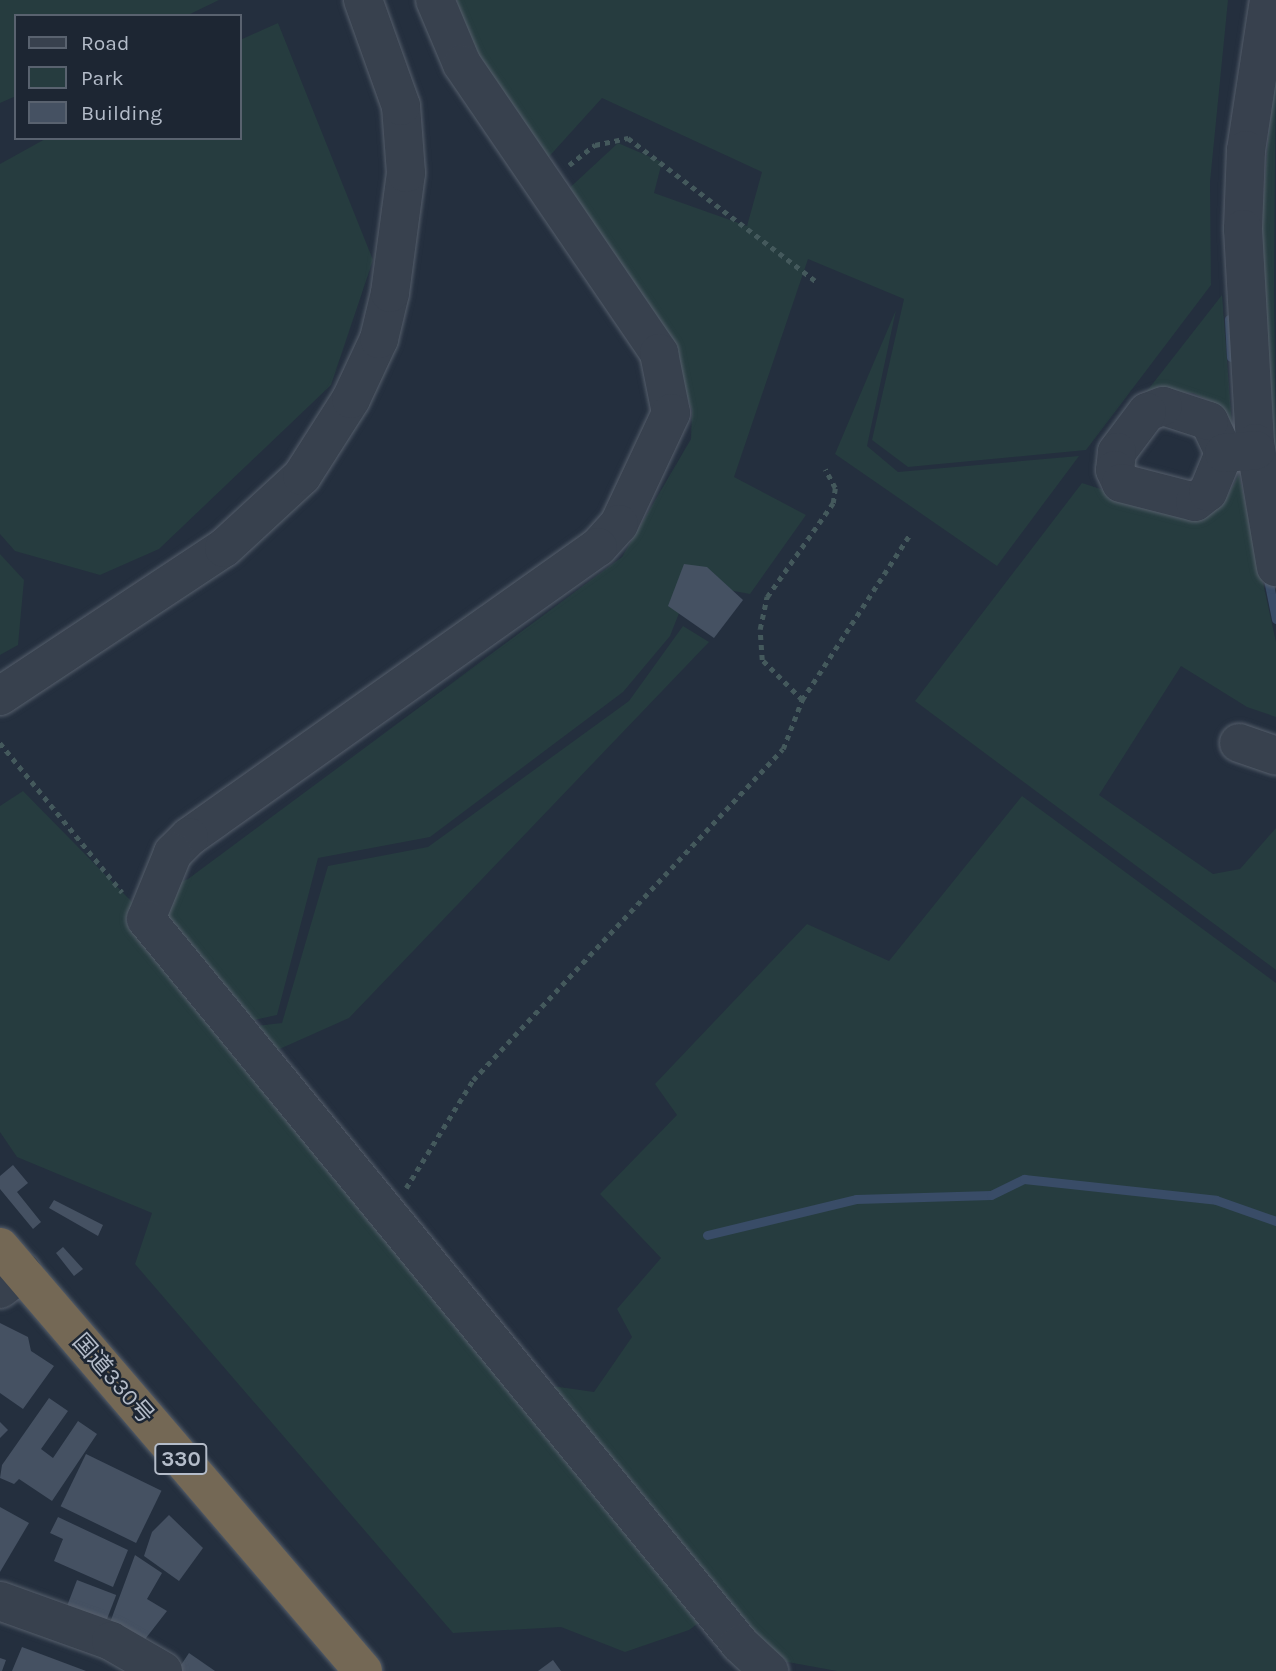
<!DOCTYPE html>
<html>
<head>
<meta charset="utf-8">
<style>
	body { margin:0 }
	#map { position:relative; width:1276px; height:1671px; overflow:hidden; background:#242f3e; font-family:Karla,"Noto Sans JP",sans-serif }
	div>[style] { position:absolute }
	.green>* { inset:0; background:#263c3f }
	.stream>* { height:9px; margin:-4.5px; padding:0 4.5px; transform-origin:4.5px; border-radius:4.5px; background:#394c67 }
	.building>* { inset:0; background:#455162; transform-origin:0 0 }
	.path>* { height:4.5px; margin-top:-2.25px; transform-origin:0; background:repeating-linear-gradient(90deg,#44595c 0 5px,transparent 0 10px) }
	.roads { filter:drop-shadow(0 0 2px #565f6c) drop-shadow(0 0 2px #565f6c) }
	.minor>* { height:38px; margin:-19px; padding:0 19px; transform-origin:19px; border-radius:19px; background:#38414e }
	.highway>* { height:38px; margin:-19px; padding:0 19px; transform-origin:19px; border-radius:19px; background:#746855 }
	span { translate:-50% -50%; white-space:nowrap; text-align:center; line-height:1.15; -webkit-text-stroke:5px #1d2633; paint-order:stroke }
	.shield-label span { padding:2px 5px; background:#1d2633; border:2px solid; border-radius:5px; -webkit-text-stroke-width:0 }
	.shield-label { font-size:21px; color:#b4bcc9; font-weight:700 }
	.street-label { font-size:23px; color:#b4bcc9 }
	.legend { position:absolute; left:14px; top:14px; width:228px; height:126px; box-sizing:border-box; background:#1d2633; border:2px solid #59626f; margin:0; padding:9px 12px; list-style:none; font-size:21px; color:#b4bcc9 }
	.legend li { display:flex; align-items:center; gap:14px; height:35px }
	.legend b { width:35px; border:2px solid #59626f }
</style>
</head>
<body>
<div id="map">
	<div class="green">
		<i style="clip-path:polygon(0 0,219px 0,186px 16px,16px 16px,16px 96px,0 103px)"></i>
		<i style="clip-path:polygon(457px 0,1228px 0,1210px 182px,1211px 285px,1086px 450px,908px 467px,872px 440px,904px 299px,808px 259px,734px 477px,806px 515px,750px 594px,691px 583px,670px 636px,623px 692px,430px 837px,318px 858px,277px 1015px,249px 1021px,511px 1380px,594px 1392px,632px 1337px,617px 1309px,661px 1258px,600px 1194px,677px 1115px,655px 1084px,807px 924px,889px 961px,1022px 796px,1276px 983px,1276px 1671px,837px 1671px,782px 1661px,727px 1602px,689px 1630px,625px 1652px,561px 1627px,453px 1633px,135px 1264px,152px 1213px,17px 1157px,0 1132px,0 806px,23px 791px,132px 902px,188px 879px,622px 557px,691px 439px,692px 410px,674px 361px,563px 194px,618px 143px,662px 162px,654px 193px,747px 226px,762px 172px,602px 98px,545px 161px,472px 56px)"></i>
		<i style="clip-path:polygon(278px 23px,373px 260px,331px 385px,159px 549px,100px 575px,15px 551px,0 534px,0 164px,47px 138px,240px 138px,240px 40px)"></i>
		<i style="clip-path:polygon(1276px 41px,1274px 286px,1276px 475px,1258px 268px)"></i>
		<i style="clip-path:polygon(1222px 295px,1232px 426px,1212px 402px,1193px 393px,1164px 392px,1140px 400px)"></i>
		<i style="clip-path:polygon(896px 310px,867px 446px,898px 472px,1079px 456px,997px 566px,835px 454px)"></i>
		<i style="clip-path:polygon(1239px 474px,1276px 642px,1276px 717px,1247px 707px,1181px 666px,1099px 795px,1213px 874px,1240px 869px,1276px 828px,1276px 970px,915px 701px,1082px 483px,1181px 515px,1207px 516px,1225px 501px)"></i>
		<i style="clip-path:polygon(0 554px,24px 580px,18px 645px,0 655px)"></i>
		<i style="clip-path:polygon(683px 626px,709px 642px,349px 1018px,275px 1051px,256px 1026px,282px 1023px,328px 866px,428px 847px,629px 701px)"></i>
	</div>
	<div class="stream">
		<i style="left:1229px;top:319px;width:38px;rotate:87deg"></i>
		<i style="left:1267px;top:574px;width:46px;rotate:78.7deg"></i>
		<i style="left:707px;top:1235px;width:153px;rotate:-13.6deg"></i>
		<i style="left:856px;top:1199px;width:135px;rotate:-1.7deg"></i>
		<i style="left:991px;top:1195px;width:37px;rotate:-26deg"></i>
		<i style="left:1024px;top:1179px;width:193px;rotate:6.2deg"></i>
		<i style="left:1216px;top:1200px;width:64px;rotate:19.3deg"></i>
	</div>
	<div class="building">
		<i style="clip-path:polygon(684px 564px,707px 567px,743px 600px,714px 638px,668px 606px)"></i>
		<i style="clip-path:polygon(13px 1165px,28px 1183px,17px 1192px,41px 1222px,33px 1229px,0 1189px,0 1176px)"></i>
		<i style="clip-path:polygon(54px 1200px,103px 1225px,98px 1236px,49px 1208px)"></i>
		<i style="clip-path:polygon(63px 1247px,83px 1269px,74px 1276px,56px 1253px)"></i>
		<i style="clip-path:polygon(0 1323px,28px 1337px,31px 1351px,54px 1366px,23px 1409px,0 1393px)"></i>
		<i style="clip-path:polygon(49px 1398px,68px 1411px,41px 1449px,53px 1458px,78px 1421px,97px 1434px,52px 1501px,19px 1479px,14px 1484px,0 1478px,2px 1465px)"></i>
		<i style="clip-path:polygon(0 1422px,8px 1430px,0 1438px)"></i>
		<i style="left:86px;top:1454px;width:84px;height:58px;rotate:26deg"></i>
		<i style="clip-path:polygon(0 1507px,29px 1523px,0 1572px)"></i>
		<i style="clip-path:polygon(169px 1515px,203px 1548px,179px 1581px,144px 1556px,152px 1532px)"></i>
		<i style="clip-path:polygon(58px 1517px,128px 1550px,113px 1587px,54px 1561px,63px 1539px,50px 1533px)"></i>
		<i style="clip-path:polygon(135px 1555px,162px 1573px,147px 1599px,167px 1611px,139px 1647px,108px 1628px)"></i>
		<i style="left:77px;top:1580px;width:42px;height:33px;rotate:21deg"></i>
		<i style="clip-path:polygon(22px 1647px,86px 1671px,12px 1671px)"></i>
		<i style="clip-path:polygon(189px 1653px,215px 1671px,177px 1671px)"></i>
		<i style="clip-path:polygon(0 1658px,6px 1660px,2px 1671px,0 1671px)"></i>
		<i style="clip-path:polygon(553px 1660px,561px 1671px,538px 1671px)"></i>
	</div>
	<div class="path">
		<i style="left:569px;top:165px;width:33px;rotate:-38deg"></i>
		<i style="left:595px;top:145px;width:34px;rotate:-12deg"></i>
		<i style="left:628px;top:138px;width:238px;rotate:37.3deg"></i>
		<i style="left:802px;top:700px;width:57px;rotate:-135deg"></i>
		<i style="left:762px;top:660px;width:31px;rotate:-94deg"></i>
		<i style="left:760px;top:629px;width:33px;rotate:-78deg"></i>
		<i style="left:767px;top:597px;width:115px;rotate:-54.9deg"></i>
		<i style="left:833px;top:503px;width:15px;rotate:-82deg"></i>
		<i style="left:835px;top:488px;width:21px;rotate:-118deg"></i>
		<i style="left:0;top:743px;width:193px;rotate:50.7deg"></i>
		<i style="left:406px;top:1188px;width:127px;rotate:-58.2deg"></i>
		<i style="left:473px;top:1080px;width:453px;rotate:-46.9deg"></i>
		<i style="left:783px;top:749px;width:53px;rotate:-68.8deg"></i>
		<i style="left:802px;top:700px;width:196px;rotate:-56.9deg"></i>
	</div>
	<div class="roads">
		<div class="minor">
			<i style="left:435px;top:0;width:69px;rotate:67.1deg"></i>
			<i style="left:462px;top:64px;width:350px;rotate:55.7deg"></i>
			<i style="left:659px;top:353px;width:61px;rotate:78.7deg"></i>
			<i style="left:671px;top:413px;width:123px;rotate:115.1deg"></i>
			<i style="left:619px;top:524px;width:31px;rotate:132deg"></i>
			<i style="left:598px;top:547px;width:501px;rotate:144.66deg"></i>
			<i style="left:189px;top:837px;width:23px;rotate:135deg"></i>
			<i style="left:173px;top:853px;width:71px;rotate:112.2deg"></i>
			<i style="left:146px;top:919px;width:937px;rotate:50.67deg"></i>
			<i style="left:740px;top:1644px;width:40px;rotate:43deg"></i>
			<i style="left:1269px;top:0;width:152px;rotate:98.7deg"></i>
			<i style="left:1246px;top:150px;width:79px;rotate:92.2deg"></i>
			<i style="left:1243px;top:229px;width:214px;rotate:86.8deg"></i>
			<i style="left:1255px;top:443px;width:126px;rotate:80.4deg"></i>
			<i style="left:1224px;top:453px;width:35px;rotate:-115deg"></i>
			<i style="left:1209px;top:421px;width:48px;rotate:-161.9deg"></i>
			<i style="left:1163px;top:406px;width:17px;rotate:159deg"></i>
			<i style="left:1147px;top:412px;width:50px;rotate:126.9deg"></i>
			<i style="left:1117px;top:452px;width:18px;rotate:96deg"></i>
			<i style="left:1115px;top:470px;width:14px;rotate:65deg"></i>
			<i style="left:1121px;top:483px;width:76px;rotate:14.4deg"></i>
			<i style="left:1195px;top:502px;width:16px;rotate:-38deg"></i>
			<i style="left:1208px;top:492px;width:42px;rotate:-67.7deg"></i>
			<i style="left:1224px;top:453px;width:32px;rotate:-5deg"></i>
			<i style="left:0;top:696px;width:268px;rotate:-33.5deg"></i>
			<i style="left:224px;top:548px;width:106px;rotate:-42.7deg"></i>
			<i style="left:302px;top:476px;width:91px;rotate:-57.5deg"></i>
			<i style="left:351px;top:399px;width:66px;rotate:-65deg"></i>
			<i style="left:379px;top:339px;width:47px;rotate:-76.6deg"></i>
			<i style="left:390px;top:293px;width:121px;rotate:-82.4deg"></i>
			<i style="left:406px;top:173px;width:67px;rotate:-94.3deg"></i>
			<i style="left:401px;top:106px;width:113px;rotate:-109.7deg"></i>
			<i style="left:1239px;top:743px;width:39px;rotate:19deg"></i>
			<i style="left:0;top:1289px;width:28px;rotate:-38deg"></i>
			<i style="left:0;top:1601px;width:118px;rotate:19.8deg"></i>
			<i style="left:111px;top:1641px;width:60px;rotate:30deg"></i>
		</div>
		<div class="highway">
			<i style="left:0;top:1247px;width:558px;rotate:49.43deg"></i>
		</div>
	</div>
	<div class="shield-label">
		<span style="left:181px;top:1459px">330</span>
	</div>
	<div class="street-label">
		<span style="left:113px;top:1379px;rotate:49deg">国道330号</span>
	</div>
	<ul class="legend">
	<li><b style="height:9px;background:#38414e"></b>Road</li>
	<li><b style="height:19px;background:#263c3f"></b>Park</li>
	<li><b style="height:19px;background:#455162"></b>Building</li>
	</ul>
</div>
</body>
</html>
